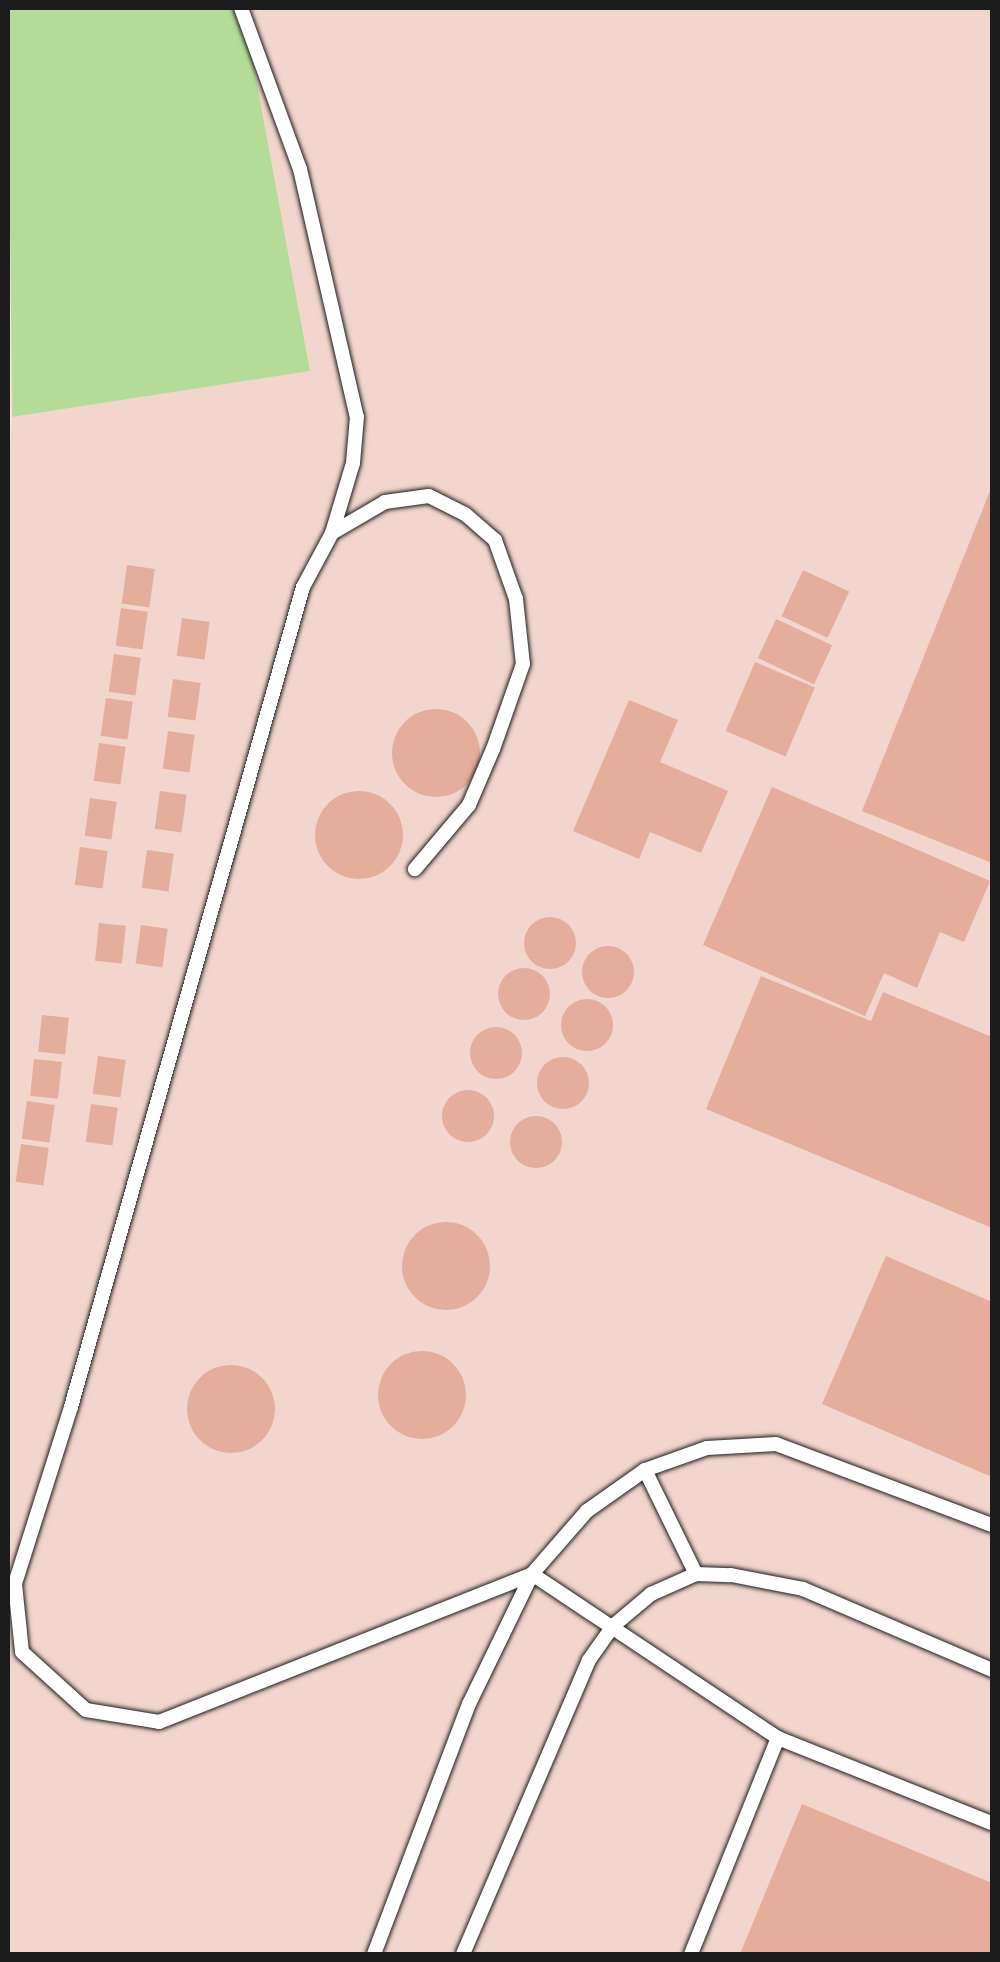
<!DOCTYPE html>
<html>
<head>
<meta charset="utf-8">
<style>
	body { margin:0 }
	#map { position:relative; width:1000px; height:1962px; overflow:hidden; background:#f7e6e1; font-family:"Balsamiq Sans",sans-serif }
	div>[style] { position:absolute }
	.built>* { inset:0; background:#f2d5cc }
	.green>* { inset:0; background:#b4dc98 }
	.building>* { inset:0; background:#e5ad9c; transform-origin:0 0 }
	.round { border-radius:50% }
	.roads { filter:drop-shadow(0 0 2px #1c1c1c) drop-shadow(0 0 2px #1c1c1c) }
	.service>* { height:14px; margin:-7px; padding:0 7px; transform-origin:7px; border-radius:7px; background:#fff }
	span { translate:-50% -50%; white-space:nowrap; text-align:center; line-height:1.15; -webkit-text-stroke:9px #fff; paint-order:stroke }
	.frame { position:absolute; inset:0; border:10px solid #1c1c1c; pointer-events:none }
</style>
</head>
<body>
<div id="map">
	<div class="built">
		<i style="clip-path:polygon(243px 8px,992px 8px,992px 1954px,8px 1954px,8px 483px,12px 417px,310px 371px)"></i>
	</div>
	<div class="green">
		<i style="clip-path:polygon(8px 8px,243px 8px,310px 371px,12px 417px)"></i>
	</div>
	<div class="building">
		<i style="clip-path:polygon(992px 486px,992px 863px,862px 811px)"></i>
		<i style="left:127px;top:565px;width:28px;height:39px;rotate:8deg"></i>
		<i style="left:803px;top:570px;width:51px;height:51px;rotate:25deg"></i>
		<i style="left:121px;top:608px;width:27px;height:38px;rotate:8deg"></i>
		<i style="left:182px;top:618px;width:28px;height:38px;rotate:8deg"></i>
		<i style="left:776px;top:619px;width:62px;height:43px;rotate:25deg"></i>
		<i style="left:114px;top:654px;width:27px;height:38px;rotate:8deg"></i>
		<i style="left:755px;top:662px;width:65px;height:75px;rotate:23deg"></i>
		<i style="left:173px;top:679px;width:28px;height:38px;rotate:8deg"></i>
		<i style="left:106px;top:698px;width:27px;height:38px;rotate:8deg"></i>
		<i style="clip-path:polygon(629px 700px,678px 720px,660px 762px,728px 791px,701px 853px,650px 832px,639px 859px,573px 831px)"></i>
		<i class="round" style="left:392px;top:709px;width:88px;height:88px"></i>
		<i style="left:168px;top:731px;width:27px;height:38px;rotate:8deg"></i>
		<i style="left:99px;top:743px;width:27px;height:38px;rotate:8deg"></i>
		<i style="clip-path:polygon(772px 787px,990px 881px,964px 942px,940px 932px,917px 988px,884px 973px,865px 1016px,703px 945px)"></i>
		<i class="round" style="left:315px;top:791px;width:88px;height:88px"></i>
		<i style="left:160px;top:791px;width:27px;height:38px;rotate:8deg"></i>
		<i style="left:90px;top:798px;width:27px;height:38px;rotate:8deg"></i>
		<i style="left:80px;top:847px;width:28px;height:38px;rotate:8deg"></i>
		<i style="left:147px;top:850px;width:27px;height:38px;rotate:8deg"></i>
		<i class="round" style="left:524px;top:917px;width:52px;height:52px"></i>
		<i style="left:99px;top:923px;width:27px;height:38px;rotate:6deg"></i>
		<i style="left:141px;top:925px;width:27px;height:39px;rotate:8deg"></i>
		<i class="round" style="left:582px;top:946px;width:52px;height:52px"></i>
		<i class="round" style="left:498px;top:968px;width:52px;height:52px"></i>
		<i style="clip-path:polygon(761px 976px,871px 1021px,883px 992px,992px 1037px,992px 1228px,706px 1109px)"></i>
		<i class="round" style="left:561px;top:999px;width:52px;height:52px"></i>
		<i style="left:42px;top:1015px;width:27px;height:37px;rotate:6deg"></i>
		<i class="round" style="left:470px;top:1027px;width:52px;height:52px"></i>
		<i style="left:98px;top:1056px;width:28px;height:38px;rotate:8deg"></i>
		<i class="round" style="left:537px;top:1057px;width:52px;height:52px"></i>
		<i style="left:34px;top:1059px;width:28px;height:37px;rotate:6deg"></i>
		<i class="round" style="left:442px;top:1090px;width:52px;height:52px"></i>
		<i style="left:27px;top:1101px;width:28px;height:38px;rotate:8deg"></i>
		<i style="left:91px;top:1104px;width:27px;height:38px;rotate:8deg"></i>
		<i class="round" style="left:510px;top:1116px;width:52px;height:52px"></i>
		<i style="left:21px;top:1144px;width:28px;height:38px;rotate:8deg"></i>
		<i class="round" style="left:402px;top:1222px;width:88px;height:88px"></i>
		<i style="clip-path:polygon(886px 1256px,992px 1302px,992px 1477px,822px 1404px)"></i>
		<i class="round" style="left:378px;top:1351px;width:88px;height:88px"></i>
		<i class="round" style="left:187px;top:1365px;width:88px;height:88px"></i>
		<i style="clip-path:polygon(802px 1804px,992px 1883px,992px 1954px,740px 1954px)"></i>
	</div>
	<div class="roads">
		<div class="service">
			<i style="left:241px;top:8px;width:171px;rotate:69.9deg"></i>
			<i style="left:300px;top:169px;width:254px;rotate:77.1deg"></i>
			<i style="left:357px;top:417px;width:46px;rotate:95deg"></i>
			<i style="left:353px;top:463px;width:73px;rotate:106.7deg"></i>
			<i style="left:332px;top:533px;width:61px;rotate:118.2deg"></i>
			<i style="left:303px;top:587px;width:852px;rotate:105.8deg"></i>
			<i style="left:71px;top:1407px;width:186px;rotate:107.6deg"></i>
			<i style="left:15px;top:1584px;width:68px;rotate:84.1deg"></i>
			<i style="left:22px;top:1652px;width:86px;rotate:42.2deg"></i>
			<i style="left:86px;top:1710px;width:74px;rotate:9.3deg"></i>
			<i style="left:159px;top:1722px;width:401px;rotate:-21.6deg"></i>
			<i style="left:532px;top:1574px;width:296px;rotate:33.7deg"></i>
			<i style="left:778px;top:1738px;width:230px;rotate:21.7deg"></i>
			<i style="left:332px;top:533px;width:61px;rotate:-30.3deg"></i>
			<i style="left:385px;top:502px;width:44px;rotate:-7.8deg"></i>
			<i style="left:429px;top:496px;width:40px;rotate:26.6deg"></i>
			<i style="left:465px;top:514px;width:40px;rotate:41deg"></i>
			<i style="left:495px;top:540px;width:63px;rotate:70.4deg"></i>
			<i style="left:516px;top:599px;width:65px;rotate:83.9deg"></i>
			<i style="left:523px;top:664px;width:90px;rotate:109.4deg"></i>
			<i style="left:493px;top:749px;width:61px;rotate:113.2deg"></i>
			<i style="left:469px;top:805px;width:84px;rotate:130.2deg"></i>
			<i style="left:645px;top:1470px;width:116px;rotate:63.9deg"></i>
			<i style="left:374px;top:1954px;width:267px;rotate:-69.2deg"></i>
			<i style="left:469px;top:1704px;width:144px;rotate:-64.1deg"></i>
			<i style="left:532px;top:1574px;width:84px;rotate:-48.9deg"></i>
			<i style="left:587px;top:1511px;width:71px;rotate:-35.3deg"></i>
			<i style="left:645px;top:1470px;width:66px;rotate:-19.5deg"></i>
			<i style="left:707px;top:1448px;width:69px;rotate:-3.3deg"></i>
			<i style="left:776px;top:1444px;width:231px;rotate:20.6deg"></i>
			<i style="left:463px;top:1954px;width:320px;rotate:-66.8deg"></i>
			<i style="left:589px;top:1660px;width:42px;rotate:-54.8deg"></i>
			<i style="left:613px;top:1626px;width:50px;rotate:-40.1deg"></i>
			<i style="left:651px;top:1594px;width:49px;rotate:-24deg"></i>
			<i style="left:696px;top:1574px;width:35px;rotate:2deg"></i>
			<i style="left:731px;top:1575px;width:73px;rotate:11deg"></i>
			<i style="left:803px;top:1589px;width:206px;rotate:23.2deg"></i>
			<i style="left:691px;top:1954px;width:233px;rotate:-68.1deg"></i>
		</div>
	</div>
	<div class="frame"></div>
</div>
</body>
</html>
